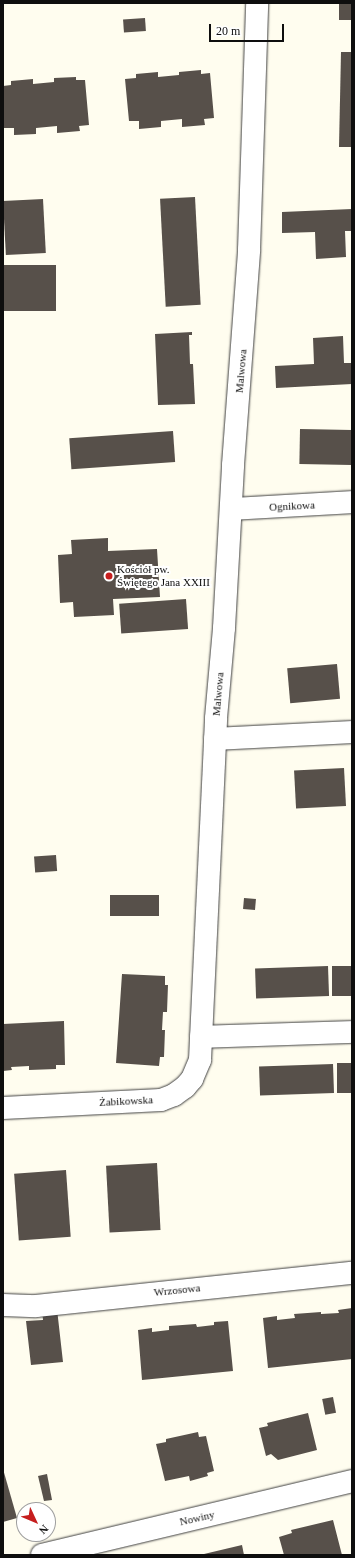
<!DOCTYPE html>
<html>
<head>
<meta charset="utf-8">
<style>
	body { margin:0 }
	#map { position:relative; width:355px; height:1558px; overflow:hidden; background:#fffdef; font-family:"Times New Roman",serif }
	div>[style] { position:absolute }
	.building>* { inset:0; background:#57504a; transform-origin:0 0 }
	.roads { filter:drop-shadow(0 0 1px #414141) drop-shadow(0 0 1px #414141) }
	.minor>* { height:22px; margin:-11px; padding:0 11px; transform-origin:11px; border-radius:11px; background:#fff }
	.dots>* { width:11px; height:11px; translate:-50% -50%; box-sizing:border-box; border:2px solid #fff; border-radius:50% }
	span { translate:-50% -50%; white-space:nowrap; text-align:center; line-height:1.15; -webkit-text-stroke:4px #fff; paint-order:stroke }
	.street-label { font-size:11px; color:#0e0e0e }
	.poi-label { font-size:11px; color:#0e0e0e }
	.left { translate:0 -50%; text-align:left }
	.frame { position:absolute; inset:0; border:4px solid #0e0e0e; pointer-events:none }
	.north { position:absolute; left:16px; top:1502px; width:40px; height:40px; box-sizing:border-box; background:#fff; border:1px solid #9f9f9f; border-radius:50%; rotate:134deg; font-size:11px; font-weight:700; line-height:16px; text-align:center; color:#0e0e0e }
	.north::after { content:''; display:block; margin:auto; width:14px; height:18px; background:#c61e1e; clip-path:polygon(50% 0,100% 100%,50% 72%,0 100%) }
	.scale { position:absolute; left:209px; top:24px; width:75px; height:18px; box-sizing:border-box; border:2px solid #0e0e0e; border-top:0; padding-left:5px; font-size:12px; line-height:14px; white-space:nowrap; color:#0e0e0e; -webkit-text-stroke:3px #fff; paint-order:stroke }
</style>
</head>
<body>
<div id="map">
	<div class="building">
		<i style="left:339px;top:3px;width:13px;height:17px"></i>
		<i style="left:145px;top:18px;width:13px;height:22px;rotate:86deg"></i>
		<i style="clip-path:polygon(341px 52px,352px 52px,352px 147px,339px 147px)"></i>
		<i style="clip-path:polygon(201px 70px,201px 74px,210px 73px,214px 118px,204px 119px,205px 125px,182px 127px,182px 119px,161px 121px,161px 127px,139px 129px,139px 121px,129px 121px,125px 79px,136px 78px,136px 74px,158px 72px,158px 77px,179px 75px,179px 72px)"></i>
		<i style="clip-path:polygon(76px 77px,76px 80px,85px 80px,89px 125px,79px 126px,80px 131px,57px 133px,57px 126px,36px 128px,36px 134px,14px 135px,14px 128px,4px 128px,3px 86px,11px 85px,11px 81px,33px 79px,33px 84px,54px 82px,54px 78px)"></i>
		<i style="left:195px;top:197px;width:108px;height:35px;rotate:87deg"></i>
		<i style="left:43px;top:199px;width:54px;height:40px;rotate:87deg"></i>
		<i style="clip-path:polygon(352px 209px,352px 231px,345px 231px,346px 257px,316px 259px,315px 232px,282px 233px,282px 212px)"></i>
		<i style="left:4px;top:265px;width:52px;height:46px"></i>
		<i style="clip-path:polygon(192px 332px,192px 335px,189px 335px,190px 364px,193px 364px,195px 404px,158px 405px,155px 334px)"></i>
		<i style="clip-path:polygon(343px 336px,344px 363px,352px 363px,352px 384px,276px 388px,275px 366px,314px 364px,313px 338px)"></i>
		<i style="left:300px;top:429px;width:52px;height:35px;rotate:1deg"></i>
		<i style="left:173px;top:431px;width:31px;height:104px;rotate:86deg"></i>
		<i style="clip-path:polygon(108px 538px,108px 551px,157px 549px,160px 597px,113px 599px,114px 615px,74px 617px,73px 602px,60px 603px,58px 555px,72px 554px,71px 540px)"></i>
		<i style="left:186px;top:599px;width:30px;height:67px;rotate:86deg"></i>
		<i style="left:337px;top:664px;width:35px;height:50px;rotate:85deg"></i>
		<i style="left:344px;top:768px;width:38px;height:50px;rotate:87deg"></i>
		<i style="left:56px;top:855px;width:16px;height:22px;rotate:86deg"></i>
		<i style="left:159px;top:895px;width:21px;height:49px;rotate:90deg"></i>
		<i style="left:244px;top:898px;width:12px;height:11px;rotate:5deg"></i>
		<i style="left:328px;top:966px;width:30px;height:73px;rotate:88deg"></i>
		<i style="left:352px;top:966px;width:30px;height:20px;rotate:90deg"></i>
		<i style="clip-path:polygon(122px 974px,165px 976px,165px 985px,168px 985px,167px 1012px,163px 1012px,162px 1030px,165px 1030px,164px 1057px,160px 1057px,159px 1066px,116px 1063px)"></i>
		<i style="clip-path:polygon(64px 1021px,65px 1065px,56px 1065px,56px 1069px,29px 1070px,29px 1066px,11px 1067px,12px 1070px,3px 1071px,3px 1024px)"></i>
		<i style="left:352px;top:1063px;width:30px;height:15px;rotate:90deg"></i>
		<i style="left:333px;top:1064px;width:29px;height:74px;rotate:88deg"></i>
		<i style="left:157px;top:1163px;width:67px;height:51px;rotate:87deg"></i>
		<i style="left:66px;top:1170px;width:67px;height:52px;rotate:86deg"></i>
		<i style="clip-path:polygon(352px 1308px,352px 1359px,268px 1368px,263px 1318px,277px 1316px,277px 1320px,295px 1318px,294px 1314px,321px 1312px,321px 1314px,339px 1313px,338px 1310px)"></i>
		<i style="clip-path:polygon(57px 1309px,63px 1362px,31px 1365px,26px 1321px,43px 1320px,42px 1310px)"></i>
		<i style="clip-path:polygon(228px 1321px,233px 1371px,142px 1380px,138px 1330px,152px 1328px,152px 1332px,169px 1330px,169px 1326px,196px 1324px,197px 1327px,214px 1325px,214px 1322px)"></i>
		<i style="left:333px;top:1397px;width:16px;height:11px;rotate:79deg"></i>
		<i style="clip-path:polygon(308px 1413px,317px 1450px,278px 1460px,271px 1454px,266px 1456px,259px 1428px,268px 1426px,267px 1423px)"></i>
		<i style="clip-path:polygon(198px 1432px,199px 1437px,206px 1436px,214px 1471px,207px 1473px,208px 1476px,190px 1481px,189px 1476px,165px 1481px,156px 1444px,166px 1442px,166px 1439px)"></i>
		<i style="clip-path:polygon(3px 1469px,17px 1518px,3px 1522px)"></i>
		<i style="clip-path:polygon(47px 1474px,52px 1500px,44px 1501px,38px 1476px)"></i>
		<i style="clip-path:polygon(333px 1520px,342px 1555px,284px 1555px,279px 1537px,292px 1533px,291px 1530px)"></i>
		<i style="clip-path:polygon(242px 1545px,244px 1555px,204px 1555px,204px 1554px)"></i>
	</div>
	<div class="roads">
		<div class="minor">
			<i style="left:232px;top:509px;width:120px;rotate:-3.3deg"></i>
			<i style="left:215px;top:739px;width:137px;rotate:-2.9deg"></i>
			<i style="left:201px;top:1037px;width:151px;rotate:-1.9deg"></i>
			<i style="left:3px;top:1108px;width:158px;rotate:-2.9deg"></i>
			<i style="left:161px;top:1100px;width:14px;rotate:-21deg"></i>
			<i style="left:174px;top:1095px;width:14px;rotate:-36deg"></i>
			<i style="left:185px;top:1087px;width:11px;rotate:-49deg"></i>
			<i style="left:192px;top:1079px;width:21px;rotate:-67deg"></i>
			<i style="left:200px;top:1060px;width:342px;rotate:-87.3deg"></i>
			<i style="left:216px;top:718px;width:90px;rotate:-84.9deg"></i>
			<i style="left:224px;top:628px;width:163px;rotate:-86.8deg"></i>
			<i style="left:233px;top:465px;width:216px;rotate:-85.7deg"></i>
			<i style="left:249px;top:250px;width:247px;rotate:-88.1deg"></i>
			<i style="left:3px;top:1305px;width:33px;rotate:2deg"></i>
			<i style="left:36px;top:1306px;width:318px;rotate:-6deg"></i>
			<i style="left:42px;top:1555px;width:319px;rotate:-13.4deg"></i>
		</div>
	</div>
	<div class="dots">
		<i style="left:109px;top:576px;background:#c61e1e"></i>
	</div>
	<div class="street-label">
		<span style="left:241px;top:371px;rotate:-85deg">Malwowa</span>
		<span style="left:292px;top:506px;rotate:-3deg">Ognikowa</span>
		<span style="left:218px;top:694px;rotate:-85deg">Malwowa</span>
		<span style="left:126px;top:1101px;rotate:-3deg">Żabikowska</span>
		<span style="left:177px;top:1290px;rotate:-6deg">Wrzosowa</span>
		<span style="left:197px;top:1518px;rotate:-13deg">Nowiny</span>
	</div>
	<div class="poi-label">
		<span class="left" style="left:117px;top:576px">Kościół pw.<br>Świętego Jana XXIII</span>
	</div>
	<div class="frame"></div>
	<div class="north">N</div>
	<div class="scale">20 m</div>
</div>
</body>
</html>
